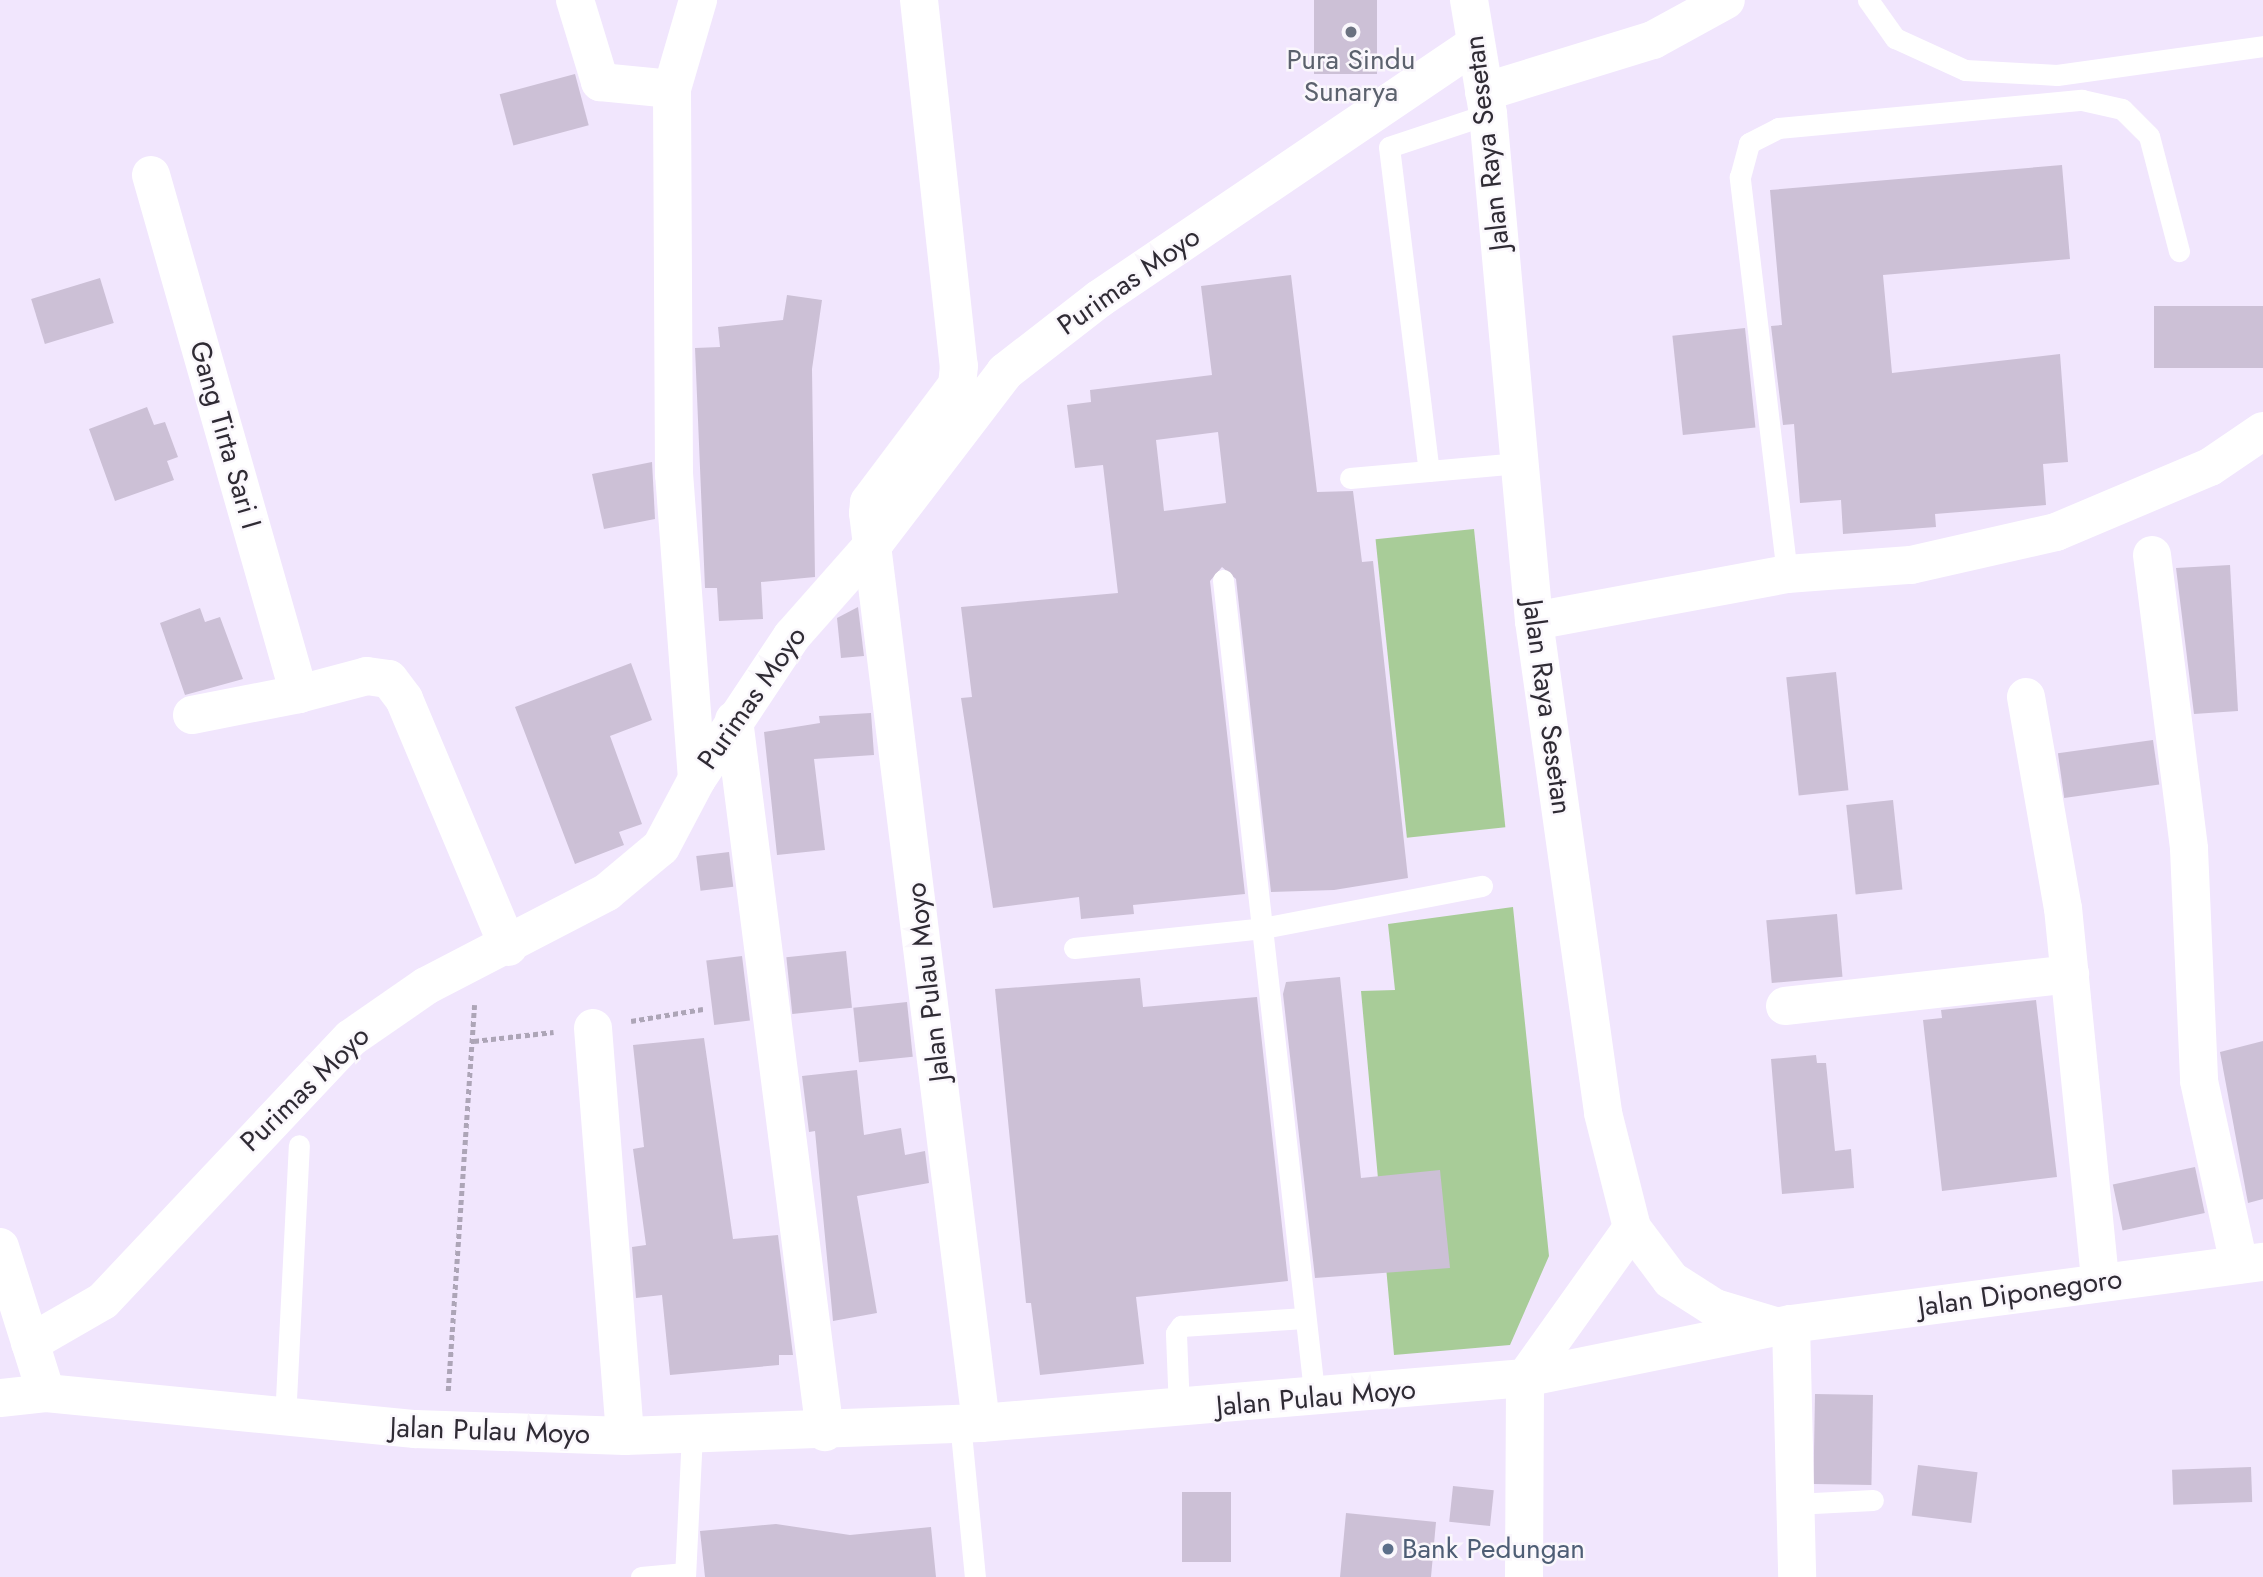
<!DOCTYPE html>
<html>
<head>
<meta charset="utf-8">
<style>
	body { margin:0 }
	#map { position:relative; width:2263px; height:1577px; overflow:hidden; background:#f1e6fd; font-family:Jost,sans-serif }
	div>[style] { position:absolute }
	.green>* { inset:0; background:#a8cc98; transform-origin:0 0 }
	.building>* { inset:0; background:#ccc0d6; transform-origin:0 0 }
	.path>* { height:4.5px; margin-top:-2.25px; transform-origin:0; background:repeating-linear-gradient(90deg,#ada5b7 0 5px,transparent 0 8.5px) }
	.lane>* { height:21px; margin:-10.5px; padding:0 10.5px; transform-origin:10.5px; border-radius:10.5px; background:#fff }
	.street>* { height:38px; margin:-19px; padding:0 19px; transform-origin:19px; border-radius:19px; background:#fff }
	.secondary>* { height:38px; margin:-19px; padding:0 19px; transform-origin:19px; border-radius:19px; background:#fff }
	.dots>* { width:19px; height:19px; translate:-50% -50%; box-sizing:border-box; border:4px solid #faf7fc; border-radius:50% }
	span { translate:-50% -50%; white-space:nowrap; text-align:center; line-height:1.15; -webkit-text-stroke:5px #faf7fc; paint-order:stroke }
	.worship-label { font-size:28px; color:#5b616d }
	.street-label { font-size:28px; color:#2f2b34 }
	.service-label { font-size:28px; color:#4e5e75 }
	.left { translate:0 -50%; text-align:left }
</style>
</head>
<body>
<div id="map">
	<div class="green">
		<i style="left:1474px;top:529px;width:300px;height:99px;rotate:84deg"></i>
		<i style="clip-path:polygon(1513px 907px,1549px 1256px,1510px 1345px,1394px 1355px,1361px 991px,1395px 990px,1388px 924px)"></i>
	</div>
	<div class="building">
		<i style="left:1314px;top:0;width:63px;height:74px"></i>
		<i style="left:575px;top:74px;width:53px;height:78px;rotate:75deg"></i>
		<i style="clip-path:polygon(2062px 165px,2070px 259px,1883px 275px,1892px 373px,2060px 354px,2068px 462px,2043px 464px,2046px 505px,1935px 514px,1936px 527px,1843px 534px,1841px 500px,1800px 503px,1794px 424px,1783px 425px,1771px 326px,1782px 325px,1770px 190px)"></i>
		<i style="clip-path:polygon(evenodd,1291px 275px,1317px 492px,1353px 491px,1362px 562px,1373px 561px,1408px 878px,1334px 890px,1271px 892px,1236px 579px,1222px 567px,1210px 581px,1245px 894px,1133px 905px,1134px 914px,1081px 919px,1079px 897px,993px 908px,961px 698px,972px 697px,961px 607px,1118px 593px,1103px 465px,1075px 468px,1067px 405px,1091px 402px,1090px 390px,1212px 375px,1201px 286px,1291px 275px,1218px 432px,1226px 503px,1164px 511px,1156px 440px,1218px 432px)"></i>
		<i style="left:100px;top:278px;width:47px;height:72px;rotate:73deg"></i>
		<i style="clip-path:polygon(787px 295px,822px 300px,812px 369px,815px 577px,761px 582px,763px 619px,719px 621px,717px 588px,705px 588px,695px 348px,720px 347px,718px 327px,783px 320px)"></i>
		<i style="left:2263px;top:306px;width:62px;height:109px;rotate:90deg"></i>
		<i style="left:1745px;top:328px;width:100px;height:73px;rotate:84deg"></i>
		<i style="clip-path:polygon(147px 407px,154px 425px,165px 422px,178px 457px,167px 461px,174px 480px,115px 501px,89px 429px)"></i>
		<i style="clip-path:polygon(652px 462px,655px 519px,604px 529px,592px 474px)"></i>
		<i style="clip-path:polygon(2230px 565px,2238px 711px,2194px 714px,2176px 568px)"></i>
		<i style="clip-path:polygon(858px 607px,864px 656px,841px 658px,837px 618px)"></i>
		<i style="clip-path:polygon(200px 608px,205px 622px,220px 617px,243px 679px,185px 695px,160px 623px)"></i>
		<i style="clip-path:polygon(631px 663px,652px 720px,610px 736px,642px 824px,619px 832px,624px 845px,575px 864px,515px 707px)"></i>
		<i style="left:1836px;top:672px;width:119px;height:50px;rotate:84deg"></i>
		<i style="clip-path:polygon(871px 713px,874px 755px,814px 759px,825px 850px,777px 855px,764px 732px,820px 723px,819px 716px)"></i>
		<i style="left:2153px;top:740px;width:45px;height:96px;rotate:82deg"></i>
		<i style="left:1893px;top:800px;width:90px;height:47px;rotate:84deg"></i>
		<i style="left:729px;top:852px;width:35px;height:33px;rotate:83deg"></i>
		<i style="left:1837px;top:914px;width:63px;height:71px;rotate:85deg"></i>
		<i style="left:846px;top:951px;width:57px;height:60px;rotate:84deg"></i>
		<i style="left:742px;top:956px;width:65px;height:36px;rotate:83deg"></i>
		<i style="clip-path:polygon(1340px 977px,1361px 1178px,1440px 1170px,1450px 1268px,1315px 1278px,1283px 994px,1286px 982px)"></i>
		<i style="clip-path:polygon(1140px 978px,1143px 1007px,1257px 997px,1288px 1281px,1136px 1297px,1144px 1364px,1040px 1375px,1031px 1303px,1026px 1303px,995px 989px)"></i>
		<i style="clip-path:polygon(2036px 1000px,2057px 1177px,1942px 1191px,1923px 1020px,1942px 1018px,1941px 1010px)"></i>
		<i style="left:907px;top:1002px;width:55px;height:54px;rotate:84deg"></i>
		<i style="clip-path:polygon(704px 1038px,733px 1239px,778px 1235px,793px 1355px,779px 1355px,779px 1365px,670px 1375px,662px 1295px,636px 1298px,632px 1247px,646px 1245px,633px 1149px,644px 1147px,633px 1045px)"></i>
		<i style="clip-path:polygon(2263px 1041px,2263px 1199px,2248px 1203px,2220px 1052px)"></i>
		<i style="clip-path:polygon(1816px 1055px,1817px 1063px,1826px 1063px,1835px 1151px,1851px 1149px,1854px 1188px,1782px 1194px,1771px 1059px)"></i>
		<i style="clip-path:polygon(857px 1070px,864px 1135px,901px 1128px,905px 1155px,925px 1151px,929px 1183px,857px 1196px,877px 1313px,833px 1321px,815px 1131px,809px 1132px,802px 1076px)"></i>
		<i style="left:2195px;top:1167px;width:47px;height:84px;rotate:78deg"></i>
		<i style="left:1815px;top:1394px;width:58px;height:90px;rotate:1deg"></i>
		<i style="left:1918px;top:1465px;width:60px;height:51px;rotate:7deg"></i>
		<i style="left:2251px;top:1467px;width:35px;height:79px;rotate:88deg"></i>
		<i style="left:1453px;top:1486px;width:41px;height:36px;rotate:6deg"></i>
		<i style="left:1182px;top:1492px;width:49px;height:70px"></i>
		<i style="clip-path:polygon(1346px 1513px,1436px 1522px,1431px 1577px,1340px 1577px)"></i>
		<i style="clip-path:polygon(776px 1524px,850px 1535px,931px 1527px,936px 1577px,705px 1577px,700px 1531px)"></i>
	</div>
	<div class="path">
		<i style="left:631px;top:1021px;width:73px;rotate:-9.5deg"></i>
		<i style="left:474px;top:1041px;width:80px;rotate:-6.5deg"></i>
		<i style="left:448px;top:1391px;width:387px;rotate:-86.1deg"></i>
	</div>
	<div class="lane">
		<i style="left:1868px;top:0;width:47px;rotate:54.6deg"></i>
		<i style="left:1895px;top:38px;width:77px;rotate:24.6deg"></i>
		<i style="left:1965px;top:70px;width:92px;rotate:3.1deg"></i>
		<i style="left:2057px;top:75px;width:208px;rotate:-8deg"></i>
		<i style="left:1488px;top:114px;width:104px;rotate:161.6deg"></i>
		<i style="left:1389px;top:147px;width:326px;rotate:83deg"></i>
		<i style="left:1429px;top:471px;width:90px;rotate:-5.1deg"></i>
		<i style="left:1350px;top:478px;width:79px;rotate:-5.1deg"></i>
		<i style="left:1787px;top:574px;width:400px;rotate:-96.8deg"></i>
		<i style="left:1740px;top:177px;width:35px;rotate:-75deg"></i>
		<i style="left:1749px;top:143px;width:33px;rotate:-27deg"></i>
		<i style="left:1778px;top:128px;width:305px;rotate:-5.3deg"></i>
		<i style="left:2082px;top:100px;width:41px;rotate:12.7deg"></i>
		<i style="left:2122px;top:109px;width:38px;rotate:45deg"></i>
		<i style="left:2149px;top:136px;width:119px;rotate:75.4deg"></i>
		<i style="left:1223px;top:580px;width:825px;rotate:83.6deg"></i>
		<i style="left:1074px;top:948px;width:190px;rotate:-6deg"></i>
		<i style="left:1263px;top:928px;width:223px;rotate:-10.9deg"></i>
		<i style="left:1179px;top:1409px;width:76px;rotate:-92.3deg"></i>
		<i style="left:1176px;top:1333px;width:9px;rotate:-54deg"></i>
		<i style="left:1181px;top:1326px;width:124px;rotate:-3.7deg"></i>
		<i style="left:285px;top:1419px;width:274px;rotate:-87.1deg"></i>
		<i style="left:960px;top:1422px;width:156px;rotate:84.5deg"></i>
		<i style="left:1794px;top:1504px;width:79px;rotate:-2.9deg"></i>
		<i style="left:641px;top:1577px;width:44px;rotate:-5.2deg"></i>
		<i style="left:685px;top:1577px;width:142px;rotate:-87.2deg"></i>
	</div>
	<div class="street">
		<i style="left:575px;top:0;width:86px;rotate:73deg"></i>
		<i style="left:600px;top:82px;width:72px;rotate:5.6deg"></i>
		<i style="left:919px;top:0;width:368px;rotate:83.8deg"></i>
		<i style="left:959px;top:366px;width:19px;rotate:96deg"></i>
		<i style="left:957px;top:385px;width:146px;rotate:126.9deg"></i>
		<i style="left:869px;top:502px;width:11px;rotate:95deg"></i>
		<i style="left:868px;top:513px;width:917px;rotate:82.92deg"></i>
		<i style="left:1484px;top:92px;width:177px;rotate:-17.1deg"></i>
		<i style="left:1653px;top:40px;width:83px;rotate:-28.7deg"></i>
		<i style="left:151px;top:175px;width:540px;rotate:74.08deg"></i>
		<i style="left:299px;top:694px;width:70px;rotate:-14.8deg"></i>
		<i style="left:367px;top:676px;width:22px;rotate:8deg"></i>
		<i style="left:389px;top:679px;width:25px;rotate:53deg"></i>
		<i style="left:404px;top:699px;width:269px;rotate:67.2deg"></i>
		<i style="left:2152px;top:555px;width:296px;rotate:82.8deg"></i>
		<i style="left:2189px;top:849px;width:232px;rotate:87.5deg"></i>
		<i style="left:2199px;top:1081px;width:188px;rotate:77.7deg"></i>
		<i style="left:1534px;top:621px;width:257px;rotate:-10.5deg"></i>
		<i style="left:1787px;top:574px;width:124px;rotate:-4.2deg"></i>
		<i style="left:1911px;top:565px;width:149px;rotate:-12.8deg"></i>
		<i style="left:2056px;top:532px;width:167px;rotate:-22.9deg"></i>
		<i style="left:2210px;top:467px;width:64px;rotate:-34.2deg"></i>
		<i style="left:2026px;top:697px;width:214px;rotate:80.1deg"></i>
		<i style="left:2063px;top:908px;width:375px;rotate:84.3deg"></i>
		<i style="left:192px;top:715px;width:109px;rotate:-11.1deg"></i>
		<i style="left:734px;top:720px;width:718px;rotate:82.72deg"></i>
		<i style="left:697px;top:779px;width:305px;rotate:-94.3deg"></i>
		<i style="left:674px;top:475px;width:386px;rotate:-90.3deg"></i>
		<i style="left:672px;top:89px;width:93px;rotate:-73.7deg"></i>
		<i style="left:1785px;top:1006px;width:287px;rotate:-6.4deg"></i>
		<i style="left:593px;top:1028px;width:409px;rotate:85.5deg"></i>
		<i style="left:0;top:1247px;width:153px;rotate:72.5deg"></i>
		<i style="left:1791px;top:1324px;width:253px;rotate:88.6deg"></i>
		<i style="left:30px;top:1343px;width:84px;rotate:-29.9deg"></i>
		<i style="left:103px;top:1301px;width:361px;rotate:-46.7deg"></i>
		<i style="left:351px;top:1038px;width:91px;rotate:-34.7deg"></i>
		<i style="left:426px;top:986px;width:204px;rotate:-27.4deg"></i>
		<i style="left:607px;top:892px;width:70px;rotate:-39.8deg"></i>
		<i style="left:661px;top:847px;width:77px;rotate:-62.1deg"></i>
		<i style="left:697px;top:779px;width:172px;rotate:-56.4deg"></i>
		<i style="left:792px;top:636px;width:127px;rotate:-48.5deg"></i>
		<i style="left:876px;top:541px;width:213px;rotate:-52.6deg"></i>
		<i style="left:1005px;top:372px;width:119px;rotate:-37.8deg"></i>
		<i style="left:1099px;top:299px;width:454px;rotate:-34.1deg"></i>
		<i style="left:1524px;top:1577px;width:199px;rotate:-89.7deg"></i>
	</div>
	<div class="secondary">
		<i style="left:1469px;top:0;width:116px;rotate:80.5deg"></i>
		<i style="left:1488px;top:114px;width:509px;rotate:84.82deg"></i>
		<i style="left:1534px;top:621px;width:497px;rotate:82deg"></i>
		<i style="left:1603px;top:1113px;width:119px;rotate:75.8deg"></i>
		<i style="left:1632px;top:1228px;width:65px;rotate:53.1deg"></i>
		<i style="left:1671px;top:1280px;width:52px;rotate:32.5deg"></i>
		<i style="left:1715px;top:1308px;width:59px;rotate:16.6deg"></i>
		<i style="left:1525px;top:1378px;width:184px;rotate:-54.5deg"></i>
		<i style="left:0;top:1398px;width:46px;rotate:-6.2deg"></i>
		<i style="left:46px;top:1393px;width:371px;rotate:5.6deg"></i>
		<i style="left:415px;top:1429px;width:210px;rotate:1.9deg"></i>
		<i style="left:625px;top:1436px;width:356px;rotate:-2.1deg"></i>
		<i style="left:981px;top:1423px;width:546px;rotate:-4.73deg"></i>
		<i style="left:1525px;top:1378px;width:271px;rotate:-11.5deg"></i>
		<i style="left:1791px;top:1324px;width:476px;rotate:-7.5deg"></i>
	</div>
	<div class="dots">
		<i style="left:1351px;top:32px;background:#6b7280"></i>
		<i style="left:1388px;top:1549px;background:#5c6f8a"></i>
	</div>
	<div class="worship-label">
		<span style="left:1351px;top:76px">Pura Sindu<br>Sunarya</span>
	</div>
	<div class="street-label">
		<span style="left:1487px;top:143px;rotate:-97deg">Jalan Raya Sesetan</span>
		<span style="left:1129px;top:281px;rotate:-35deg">Purimas Moyo</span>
		<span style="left:225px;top:435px;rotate:74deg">Gang Tirta Sari I</span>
		<span style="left:752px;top:698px;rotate:-55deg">Purimas Moyo</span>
		<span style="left:1547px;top:707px;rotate:82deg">Jalan Raya Sesetan</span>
		<span style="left:928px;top:982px;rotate:-97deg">Jalan Pulau Moyo</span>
		<span style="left:305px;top:1089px;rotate:-44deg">Purimas Moyo</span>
		<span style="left:2020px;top:1293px;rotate:-8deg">Jalan Diponegoro</span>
		<span style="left:1316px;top:1398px;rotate:-5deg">Jalan Pulau Moyo</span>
		<span style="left:490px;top:1431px;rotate:2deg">Jalan Pulau Moyo</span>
	</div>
	<div class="service-label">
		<span class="left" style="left:1402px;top:1549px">Bank Pedungan</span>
	</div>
</div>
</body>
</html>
